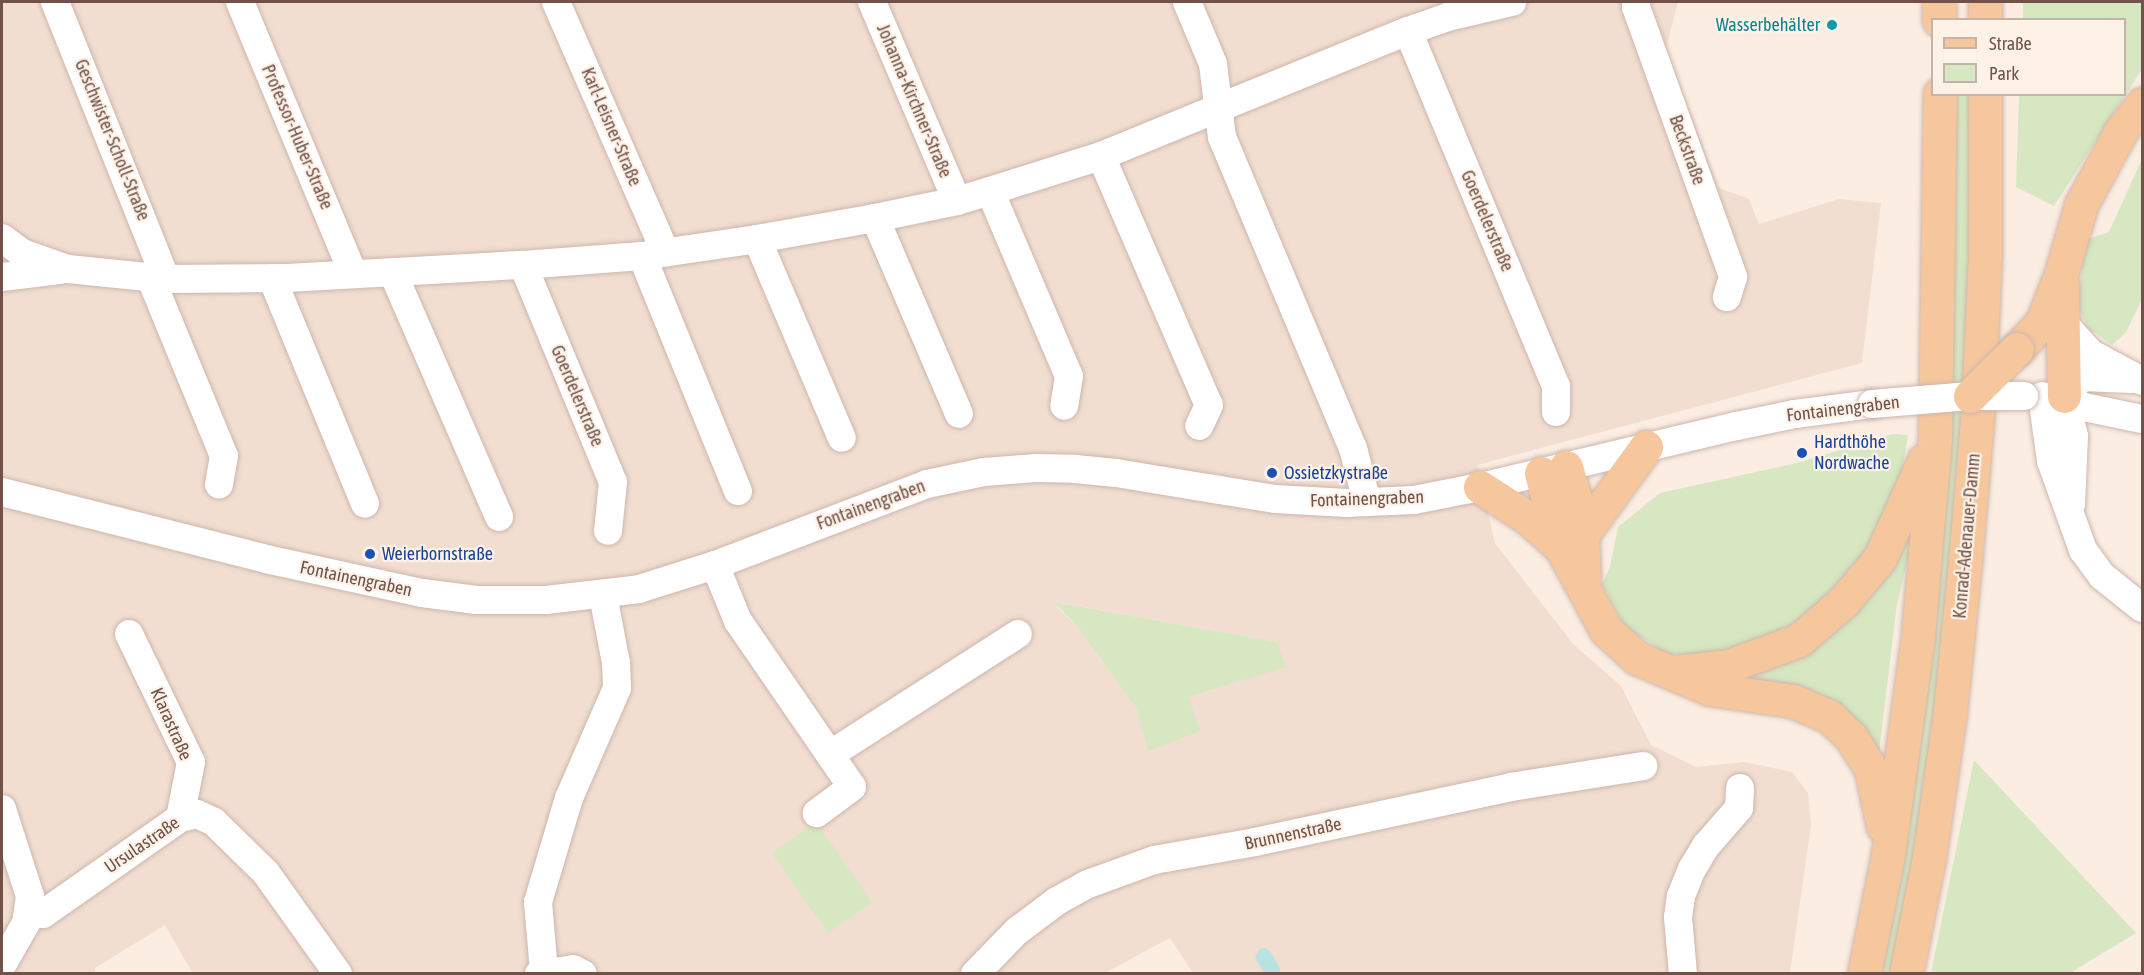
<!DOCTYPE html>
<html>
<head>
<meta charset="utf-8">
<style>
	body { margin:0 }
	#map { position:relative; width:2144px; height:975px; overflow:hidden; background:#fbede2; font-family:"Asap Condensed",sans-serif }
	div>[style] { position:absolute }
	.residential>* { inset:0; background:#f2ded1 }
	.green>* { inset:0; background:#d6e7c1; transform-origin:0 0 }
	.water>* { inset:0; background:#b8e3e2 }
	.roads { filter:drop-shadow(0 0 2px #cdb6ac) drop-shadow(0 0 2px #cdb6ac) }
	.minor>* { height:28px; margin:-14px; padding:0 14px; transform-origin:14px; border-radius:14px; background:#fff }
	.major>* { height:33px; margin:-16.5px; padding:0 16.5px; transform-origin:16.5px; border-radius:16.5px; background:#f6c79d }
	.bridges { filter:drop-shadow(0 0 2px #cdb6ac) drop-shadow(0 0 2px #cdb6ac) }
	.minor-bridge>* { height:28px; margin:-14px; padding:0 14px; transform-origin:14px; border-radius:14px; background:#fff }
	.major-bridge>* { height:33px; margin:-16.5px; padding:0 16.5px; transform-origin:16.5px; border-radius:16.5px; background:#f6c79d }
	.dots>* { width:16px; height:16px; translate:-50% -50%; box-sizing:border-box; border:3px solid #fef2e7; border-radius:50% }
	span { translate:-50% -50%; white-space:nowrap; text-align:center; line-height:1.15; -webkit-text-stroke:4.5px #fef2e7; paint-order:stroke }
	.culture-label { font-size:18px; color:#0d838f }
	.right { translate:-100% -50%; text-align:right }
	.street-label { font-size:18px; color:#70524a }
	.transit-label { font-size:18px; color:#164399 }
	.left { translate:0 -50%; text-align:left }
	.frame { position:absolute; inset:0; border:3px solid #70524a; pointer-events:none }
	.legend { position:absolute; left:1931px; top:18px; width:195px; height:78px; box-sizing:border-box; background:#fef2e7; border:2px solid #c5b2a8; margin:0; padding:8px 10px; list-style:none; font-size:18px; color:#70524a }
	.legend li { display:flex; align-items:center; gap:12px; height:30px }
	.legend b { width:30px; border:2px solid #c5b2a8 }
</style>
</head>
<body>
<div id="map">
	<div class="residential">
		<i style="clip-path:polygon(evenodd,2px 2px,1678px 2px,1666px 48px,1719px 188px,1749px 199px,1759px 224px,1839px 199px,1881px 203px,1862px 363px,1477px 465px,1495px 543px,1573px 644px,1621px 686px,1651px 745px,1696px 767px,1744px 762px,1792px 772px,1808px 793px,1811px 825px,1790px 973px,1193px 973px,1170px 938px,1103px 974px,193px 974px,165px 925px,95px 968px,95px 973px,2px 974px,2px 2px,1055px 602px,1277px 642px,1188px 697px,1148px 750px,1136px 708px,1076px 625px,1060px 610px,1055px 602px)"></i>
	</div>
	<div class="green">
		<i style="clip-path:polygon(2023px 2px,2142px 2px,2142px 69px,2054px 206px,2016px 187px,2019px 95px,2124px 94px,2124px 20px,2023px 19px)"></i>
		<i style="clip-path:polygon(1955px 95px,1972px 95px,1968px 357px,1938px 711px,1895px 973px,1879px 974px,1954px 258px)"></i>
		<i style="clip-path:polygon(2142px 159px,2142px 299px,2126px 332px,2112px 345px,2094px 332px,2089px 335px,2078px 303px,2085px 240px,2109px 232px)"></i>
		<i style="clip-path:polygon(1893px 434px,1908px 435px,1899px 491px,1872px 552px,1788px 634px,1722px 656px,1667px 654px,1625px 627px,1602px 584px,1610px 567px,1618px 527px,1660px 493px,1797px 463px)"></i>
		<i style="clip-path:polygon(1912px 508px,1913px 538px,1897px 604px,1878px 760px,1866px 742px,1717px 678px,1823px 641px,1866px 601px,1889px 571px)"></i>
		<i style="clip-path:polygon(1054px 602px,1277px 642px,1286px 667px,1188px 697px,1201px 731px,1148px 751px,1136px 708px,1076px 625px)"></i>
		<i style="clip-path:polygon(1974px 760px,2043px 834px,2136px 933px,2073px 971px,2075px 973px,1931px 973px)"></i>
		<i style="left:816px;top:822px;width:98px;height:54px;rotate:55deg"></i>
	</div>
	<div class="water">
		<i style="clip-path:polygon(1264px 948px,1270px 951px,1280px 968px,1280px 973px,1264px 973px,1255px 957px,1259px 950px)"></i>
	</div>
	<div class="roads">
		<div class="minor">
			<i style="left:55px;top:2px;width:298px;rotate:68.2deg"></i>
			<i style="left:240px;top:2px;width:294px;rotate:67.4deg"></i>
			<i style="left:556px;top:2px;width:273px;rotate:66.4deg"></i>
			<i style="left:872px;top:2px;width:216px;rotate:66.9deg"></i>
			<i style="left:1187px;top:2px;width:67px;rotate:67.2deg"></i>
			<i style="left:1213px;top:64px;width:74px;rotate:83deg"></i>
			<i style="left:1222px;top:137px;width:337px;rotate:67.2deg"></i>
			<i style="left:1353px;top:448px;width:56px;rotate:75.5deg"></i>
			<i style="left:1636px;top:2px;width:5px;rotate:90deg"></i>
			<i style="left:1636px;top:7px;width:287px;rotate:70.2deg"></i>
			<i style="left:1733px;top:277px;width:21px;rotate:107deg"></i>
			<i style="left:1408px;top:31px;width:385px;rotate:67.4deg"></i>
			<i style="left:1556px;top:386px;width:26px;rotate:90deg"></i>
			<i style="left:1101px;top:156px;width:271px;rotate:66.6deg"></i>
			<i style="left:1209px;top:405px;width:23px;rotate:115deg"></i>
			<i style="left:990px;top:191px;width:201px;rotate:66.9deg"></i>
			<i style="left:1069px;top:376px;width:30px;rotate:99deg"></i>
			<i style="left:875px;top:218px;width:213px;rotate:66.8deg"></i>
			<i style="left:2px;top:238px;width:25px;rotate:37deg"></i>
			<i style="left:22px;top:253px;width:49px;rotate:19.2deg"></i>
			<i style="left:68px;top:269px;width:99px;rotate:5.8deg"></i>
			<i style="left:166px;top:279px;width:121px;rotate:-0.5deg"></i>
			<i style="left:287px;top:278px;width:236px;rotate:-3.2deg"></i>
			<i style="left:523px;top:265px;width:119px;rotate:-4.3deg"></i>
			<i style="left:642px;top:256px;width:116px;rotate:-8.4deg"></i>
			<i style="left:757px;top:239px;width:120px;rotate:-10.1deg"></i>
			<i style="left:875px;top:218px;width:84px;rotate:-11.7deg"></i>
			<i style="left:957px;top:201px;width:34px;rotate:-17deg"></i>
			<i style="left:990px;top:191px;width:116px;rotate:-17.5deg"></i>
			<i style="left:1101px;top:156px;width:331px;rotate:-22.2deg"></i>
			<i style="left:1408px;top:31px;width:42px;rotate:-19.3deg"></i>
			<i style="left:1448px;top:17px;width:66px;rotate:-13.2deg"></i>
			<i style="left:757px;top:239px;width:216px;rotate:66.9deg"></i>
			<i style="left:642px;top:256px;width:254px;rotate:67.8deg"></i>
			<i style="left:523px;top:265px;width:235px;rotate:67.5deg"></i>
			<i style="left:613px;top:482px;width:49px;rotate:95.8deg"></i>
			<i style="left:393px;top:273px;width:266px;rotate:66.5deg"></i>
			<i style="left:2px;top:277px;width:58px;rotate:-6.9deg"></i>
			<i style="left:272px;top:278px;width:244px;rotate:67.6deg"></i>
			<i style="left:151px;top:279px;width:191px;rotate:67.6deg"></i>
			<i style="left:224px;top:456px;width:29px;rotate:100deg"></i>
			<i style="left:2065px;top:325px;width:38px;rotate:48deg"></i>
			<i style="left:2090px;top:353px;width:59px;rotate:28.3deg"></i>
			<i style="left:2042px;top:396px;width:66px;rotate:82.1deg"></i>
			<i style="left:2051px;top:461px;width:95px;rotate:70.2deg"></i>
			<i style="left:2083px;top:550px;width:32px;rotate:54deg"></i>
			<i style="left:2102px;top:576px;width:51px;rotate:38.7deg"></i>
			<i style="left:2053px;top:396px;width:11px"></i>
			<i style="left:2064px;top:396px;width:23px;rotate:29deg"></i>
			<i style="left:2084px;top:407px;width:59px;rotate:11.7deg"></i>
			<i style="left:2064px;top:396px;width:41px;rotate:76deg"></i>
			<i style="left:2074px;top:436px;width:68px;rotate:92.5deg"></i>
			<i style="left:2064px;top:396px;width:26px;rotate:-47deg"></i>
			<i style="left:2082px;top:377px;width:50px;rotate:2.3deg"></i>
			<i style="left:2px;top:492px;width:272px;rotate:14.2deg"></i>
			<i style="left:266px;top:559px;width:160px;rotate:12.3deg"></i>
			<i style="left:422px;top:593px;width:55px;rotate:7.3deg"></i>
			<i style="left:477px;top:600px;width:69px"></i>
			<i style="left:546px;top:600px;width:94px;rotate:-6.7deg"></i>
			<i style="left:639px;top:589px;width:80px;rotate:-17.5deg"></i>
			<i style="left:715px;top:565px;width:227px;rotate:-20.9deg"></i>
			<i style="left:927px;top:484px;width:58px;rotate:-11.9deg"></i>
			<i style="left:984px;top:472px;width:52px;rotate:-4.4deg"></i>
			<i style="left:1036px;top:468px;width:39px;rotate:1deg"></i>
			<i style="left:1075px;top:469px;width:41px;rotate:5.6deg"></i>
			<i style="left:1116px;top:473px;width:161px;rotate:9.3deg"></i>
			<i style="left:1275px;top:499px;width:72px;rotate:3.2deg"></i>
			<i style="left:1347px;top:503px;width:67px;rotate:-2.6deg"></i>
			<i style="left:1414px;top:500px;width:67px;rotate:-11.1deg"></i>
			<i style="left:1480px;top:487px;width:264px;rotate:-13.4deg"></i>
			<i style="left:1737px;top:426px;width:59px;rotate:-11.7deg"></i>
			<i style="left:1795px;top:414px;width:78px;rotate:-7.4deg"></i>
			<i style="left:715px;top:565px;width:61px;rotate:67.7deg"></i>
			<i style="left:738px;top:621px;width:201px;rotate:55.5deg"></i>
			<i style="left:852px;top:787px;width:44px;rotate:143.4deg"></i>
			<i style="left:129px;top:634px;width:142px;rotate:64.2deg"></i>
			<i style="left:191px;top:762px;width:57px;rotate:101.1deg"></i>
			<i style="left:831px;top:754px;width:222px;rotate:-32.7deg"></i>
			<i style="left:2px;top:809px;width:91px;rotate:72.2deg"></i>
			<i style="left:30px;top:896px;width:27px;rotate:98deg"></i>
			<i style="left:26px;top:923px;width:48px;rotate:119.7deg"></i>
			<i style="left:30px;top:912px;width:13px;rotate:9deg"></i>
			<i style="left:43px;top:914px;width:167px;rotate:-35deg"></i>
			<i style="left:180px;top:818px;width:17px;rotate:-13deg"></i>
			<i style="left:197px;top:814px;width:19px;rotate:25deg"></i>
			<i style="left:214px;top:822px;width:73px;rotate:44.4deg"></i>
			<i style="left:266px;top:873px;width:124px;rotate:54.5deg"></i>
			<i style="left:544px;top:971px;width:69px;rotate:-95deg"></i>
			<i style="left:538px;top:902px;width:109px;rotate:-73.4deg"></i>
			<i style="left:569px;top:798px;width:120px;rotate:-66.4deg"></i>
			<i style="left:617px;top:688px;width:25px;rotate:-92deg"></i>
			<i style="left:616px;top:663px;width:69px;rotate:-100.8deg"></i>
			<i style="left:539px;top:974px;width:34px;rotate:-8deg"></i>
			<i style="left:573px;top:969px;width:11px;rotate:27deg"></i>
			<i style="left:975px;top:974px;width:60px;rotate:-45.7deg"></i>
			<i style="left:1017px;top:931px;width:50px;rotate:-36.9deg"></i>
			<i style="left:1057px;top:901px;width:35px;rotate:-29deg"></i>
			<i style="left:1088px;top:884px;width:70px;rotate:-20deg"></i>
			<i style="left:1154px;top:860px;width:103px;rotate:-10.1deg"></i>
			<i style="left:1255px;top:842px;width:262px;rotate:-12.1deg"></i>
			<i style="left:1511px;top:787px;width:134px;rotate:-9deg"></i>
			<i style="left:1683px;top:974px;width:57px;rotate:-95deg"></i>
			<i style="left:1678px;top:917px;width:21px;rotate:-82deg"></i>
			<i style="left:1681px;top:896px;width:29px;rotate:-68deg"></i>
			<i style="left:1692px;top:869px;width:27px;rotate:-59deg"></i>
			<i style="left:1706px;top:846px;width:50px;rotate:-49deg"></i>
			<i style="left:1739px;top:808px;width:20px;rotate:-87deg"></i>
		</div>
		<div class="major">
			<i style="left:1939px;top:2px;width:18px;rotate:90deg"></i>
			<i style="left:1985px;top:2px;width:18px;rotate:90deg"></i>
			<i style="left:2062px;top:284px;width:112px;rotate:89deg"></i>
			<i style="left:2017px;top:349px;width:37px;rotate:-47deg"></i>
			<i style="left:2042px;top:322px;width:52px;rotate:-68.4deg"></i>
			<i style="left:2061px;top:274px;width:72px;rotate:-73.8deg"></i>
			<i style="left:2081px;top:205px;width:84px;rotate:-61.6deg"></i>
			<i style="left:2121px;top:131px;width:34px;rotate:-52deg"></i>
			<i style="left:1566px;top:467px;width:32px;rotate:74deg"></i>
			<i style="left:1575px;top:498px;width:38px;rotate:79deg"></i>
			<i style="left:1582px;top:535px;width:46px;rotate:87.5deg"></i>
			<i style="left:1541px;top:473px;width:77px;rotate:74.9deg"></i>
			<i style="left:1561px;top:547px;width:94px;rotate:61.5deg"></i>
			<i style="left:1606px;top:630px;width:42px;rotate:42.1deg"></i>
			<i style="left:1637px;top:658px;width:79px;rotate:23deg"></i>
			<i style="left:1710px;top:689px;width:84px;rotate:8.2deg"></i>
			<i style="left:1793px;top:701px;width:39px;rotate:23deg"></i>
			<i style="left:1829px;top:716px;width:30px;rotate:44deg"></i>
			<i style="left:1851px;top:737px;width:38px;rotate:58deg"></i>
			<i style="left:1871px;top:769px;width:58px;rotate:78.1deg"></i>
			<i style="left:1480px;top:487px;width:57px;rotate:32.9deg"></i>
			<i style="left:1528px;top:518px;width:44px;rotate:41.3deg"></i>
			<i style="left:1582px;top:535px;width:109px;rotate:-54deg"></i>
			<i style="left:1674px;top:672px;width:54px;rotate:-6.3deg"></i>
			<i style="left:1728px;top:666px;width:76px;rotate:-20.1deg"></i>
			<i style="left:1799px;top:640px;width:58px;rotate:-40.8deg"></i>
			<i style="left:1843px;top:602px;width:57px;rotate:-49.9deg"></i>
			<i style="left:1880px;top:558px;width:107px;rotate:-65.8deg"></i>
			<i style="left:1864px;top:974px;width:121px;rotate:-78.6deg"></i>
			<i style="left:1888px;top:855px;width:222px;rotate:-82.2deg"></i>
			<i style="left:1918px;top:635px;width:200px;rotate:-85.1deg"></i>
			<i style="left:1935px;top:436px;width:342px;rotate:-89.2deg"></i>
			<i style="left:1906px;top:974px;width:118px;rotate:-78.8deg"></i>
			<i style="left:1929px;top:858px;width:148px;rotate:-81.8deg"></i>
			<i style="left:1950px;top:712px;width:150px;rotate:-84.3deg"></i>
			<i style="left:1965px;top:563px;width:155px;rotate:-85.2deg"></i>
			<i style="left:1978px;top:409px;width:152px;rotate:-87.4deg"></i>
			<i style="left:1985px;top:257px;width:163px;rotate:-90deg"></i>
		</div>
	</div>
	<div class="bridges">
		<div class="minor-bridge">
			<i style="left:1872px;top:404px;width:98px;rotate:-4.7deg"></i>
			<i style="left:1970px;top:396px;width:54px"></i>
		</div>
		<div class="major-bridge">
			<i style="left:1970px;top:396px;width:66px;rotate:-45deg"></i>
		</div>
	</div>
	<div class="dots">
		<i style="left:1832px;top:25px;background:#0f9aa8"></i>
		<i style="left:1802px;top:453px;background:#1a4fb4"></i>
		<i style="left:1272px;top:473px;background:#1a4fb4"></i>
		<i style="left:370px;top:554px;background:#1a4fb4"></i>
	</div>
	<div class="culture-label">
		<span class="right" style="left:1820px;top:25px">Wasserbehälter</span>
	</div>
	<div class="street-label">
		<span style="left:914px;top:101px;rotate:67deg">Johanna-Kirchner-Straße</span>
		<span style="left:611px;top:127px;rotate:67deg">Karl-Leisner-Straße</span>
		<span style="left:297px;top:137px;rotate:67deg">Professor-Huber-Straße</span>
		<span style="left:112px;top:140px;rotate:68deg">Geschwister-Scholl-Straße</span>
		<span style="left:1687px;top:150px;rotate:70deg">Beckstraße</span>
		<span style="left:1487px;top:221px;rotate:67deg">Goerdelerstraße</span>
		<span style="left:577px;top:396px;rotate:67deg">Goerdelerstraße</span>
		<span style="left:1843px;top:409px;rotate:-7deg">Fontainengraben</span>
		<span style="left:1367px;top:499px;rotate:-2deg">Fontainengraben</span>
		<span style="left:871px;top:505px;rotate:-20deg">Fontainengraben</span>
		<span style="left:1967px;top:536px;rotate:-85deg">Konrad-Adenauer-Damm</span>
		<span style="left:356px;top:579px;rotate:12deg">Fontainengraben</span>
		<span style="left:171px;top:724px;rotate:66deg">Klarastraße</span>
		<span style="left:1293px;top:834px;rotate:-12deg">Brunnenstraße</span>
		<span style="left:142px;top:845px;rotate:-34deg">Ursulastraße</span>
	</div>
	<div class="transit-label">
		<span class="left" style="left:1814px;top:453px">Hardthöhe<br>Nordwache</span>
		<span class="left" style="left:1284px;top:473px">Ossietzkystraße</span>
		<span class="left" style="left:382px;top:554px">Weierbornstraße</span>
	</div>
	<div class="frame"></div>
	<ul class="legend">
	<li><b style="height:8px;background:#f6c79d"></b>Straße</li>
	<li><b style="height:16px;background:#d6e7c1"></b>Park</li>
	</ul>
</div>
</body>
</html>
